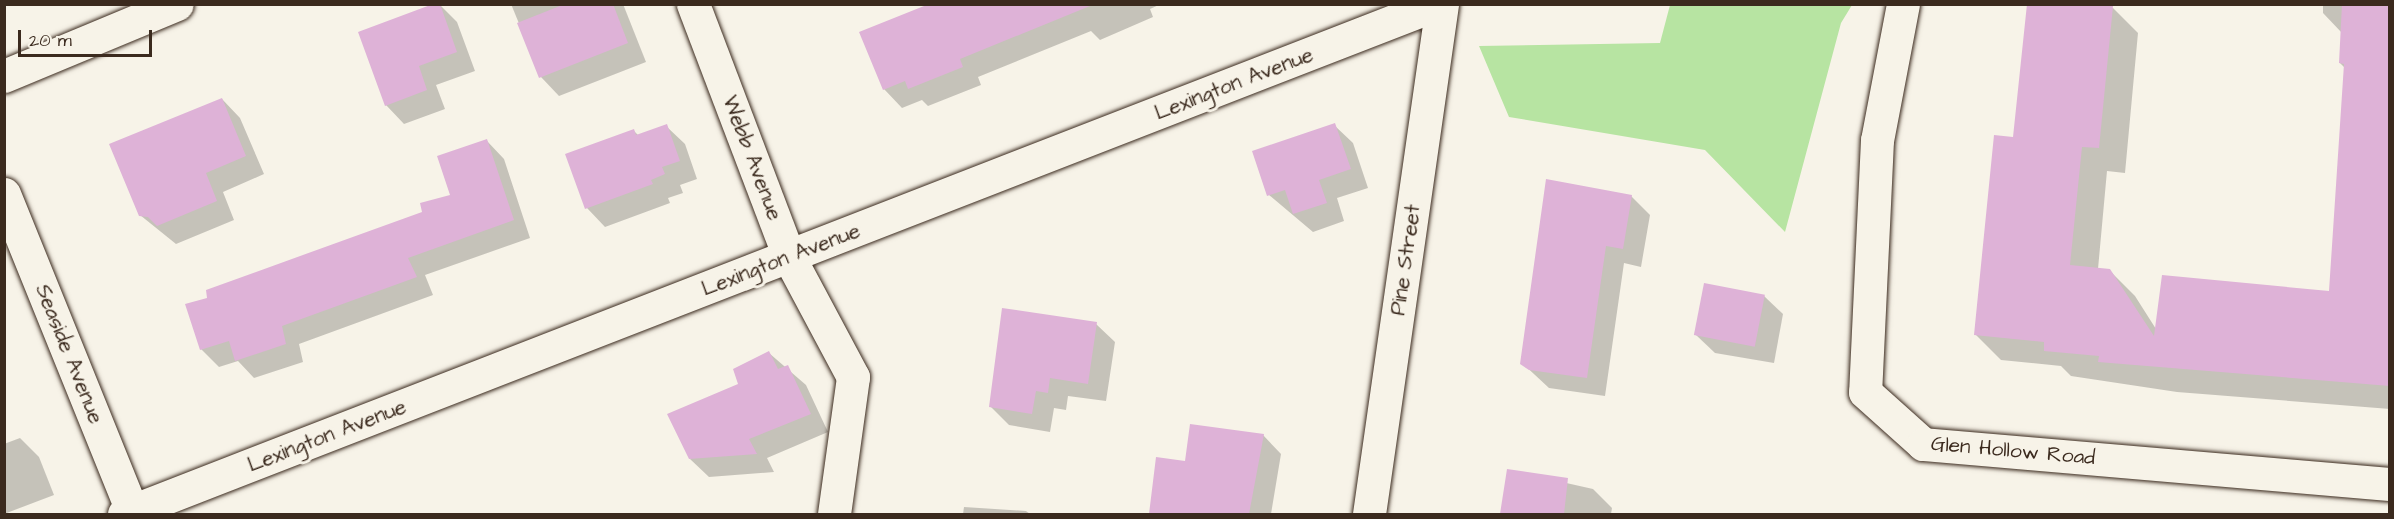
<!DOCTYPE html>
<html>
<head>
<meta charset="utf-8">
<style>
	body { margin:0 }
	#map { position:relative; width:2394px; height:519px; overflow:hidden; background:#f7f3e8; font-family:"Architects Daughter",sans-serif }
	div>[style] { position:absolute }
	.green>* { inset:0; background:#b7e4a2 }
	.shadow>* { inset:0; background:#0003 }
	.building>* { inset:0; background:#deb2d7; transform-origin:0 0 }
	.roads { filter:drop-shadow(0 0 2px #3b2a1e) drop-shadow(0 0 2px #3b2a1e) }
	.minor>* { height:33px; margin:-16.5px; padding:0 16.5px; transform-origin:16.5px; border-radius:16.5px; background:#f7f3e8 }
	span { translate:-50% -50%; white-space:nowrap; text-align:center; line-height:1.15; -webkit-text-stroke:6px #f7f3e8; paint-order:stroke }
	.street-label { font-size:21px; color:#3b2a1e }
	.frame { position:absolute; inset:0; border:6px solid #3b2a1e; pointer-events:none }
	.scale { position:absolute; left:18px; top:30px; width:134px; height:27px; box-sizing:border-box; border:3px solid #3b2a1e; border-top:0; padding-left:8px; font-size:18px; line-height:21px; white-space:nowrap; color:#3b2a1e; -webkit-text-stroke:4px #f7f3e8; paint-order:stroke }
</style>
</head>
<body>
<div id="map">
	<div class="green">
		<i style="clip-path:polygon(1670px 5px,1852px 5px,1841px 23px,1785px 232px,1705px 150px,1509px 117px,1479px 46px,1660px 43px)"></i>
	</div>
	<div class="shadow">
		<i style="clip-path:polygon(439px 4px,457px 22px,475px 71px,436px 85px,445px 109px,404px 124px,386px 105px)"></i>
		<i style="clip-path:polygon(511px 4px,623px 4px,646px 62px,559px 96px,541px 77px)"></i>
		<i style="clip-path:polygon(931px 4px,1161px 4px,1150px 9px,1153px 17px,1100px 40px,1091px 31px,978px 77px,981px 85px,928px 106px,922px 100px,902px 108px,884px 89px)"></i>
		<i style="clip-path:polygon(2028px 4px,2113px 8px,2138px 33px,2125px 173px,2107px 171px,2098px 269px,2109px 270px,2135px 296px,2156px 329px,2330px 292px,2345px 68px,2340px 63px,2342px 33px,2323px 13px,2323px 4px,2390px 4px,2390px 409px,2177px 392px,2071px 376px,2061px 366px,2001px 360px,1976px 335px,2015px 138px)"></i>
		<i style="clip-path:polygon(222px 99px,240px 118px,264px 174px,223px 192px,234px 220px,176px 244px,140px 215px)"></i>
		<i style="clip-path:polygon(1334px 125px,1353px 143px,1368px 188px,1337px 198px,1344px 221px,1313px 232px,1269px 195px)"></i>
		<i style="clip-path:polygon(666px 126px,685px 144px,697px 179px,680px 185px,683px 193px,668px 198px,670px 203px,605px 227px,587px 208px,633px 130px,639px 136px)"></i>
		<i style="clip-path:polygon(487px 141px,504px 159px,530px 238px,425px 275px,433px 295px,299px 344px,303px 362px,254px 378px,238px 361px,219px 367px,201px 349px,209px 299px,424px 213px,452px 196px)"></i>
		<i style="clip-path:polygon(1631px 196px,1650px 215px,1641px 267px,1624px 263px,1605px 396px,1549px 388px,1522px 363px)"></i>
		<i style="clip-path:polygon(1764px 296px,1783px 314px,1774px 363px,1715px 353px,1696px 335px)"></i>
		<i style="clip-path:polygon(1096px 324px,1115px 342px,1106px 401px,1068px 396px,1066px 410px,1054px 408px,1050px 432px,1009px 425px,991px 407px)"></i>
		<i style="clip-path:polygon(769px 353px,806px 385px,828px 432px,767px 458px,774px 472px,709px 477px,690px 459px,739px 384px)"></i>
		<i style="clip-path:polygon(1263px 435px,1281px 454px,1271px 514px,1150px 514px,1158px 459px,1186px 463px)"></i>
		<i style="clip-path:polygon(20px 438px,39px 457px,54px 495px,4px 514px,4px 444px)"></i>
		<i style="clip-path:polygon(1508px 470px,1593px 489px,1612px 508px,1611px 514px,1501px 514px)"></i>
		<i style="clip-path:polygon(964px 507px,1026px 511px,1030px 514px,963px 514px)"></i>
	</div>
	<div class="building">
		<i style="clip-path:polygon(433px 4px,440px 4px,457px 52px,419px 66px,427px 90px,385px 106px,358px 32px)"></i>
		<i style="clip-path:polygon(565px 4px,613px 4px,628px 43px,539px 78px,517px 23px)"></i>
		<i style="clip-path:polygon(929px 4px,1090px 4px,1090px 6px,960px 59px,963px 67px,908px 89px,905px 81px,883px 90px,859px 32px)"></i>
		<i style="clip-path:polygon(2027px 4px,2113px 6px,2099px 148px,2082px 147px,2070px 265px,2110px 269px,2154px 336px,2162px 275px,2329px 291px,2344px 64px,2339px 63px,2342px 4px,2390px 4px,2390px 386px,2098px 362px,2099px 356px,2044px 351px,2044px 342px,1974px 335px,1994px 135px,2013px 137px)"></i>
		<i style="clip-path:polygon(222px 98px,246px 156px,206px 173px,217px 201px,157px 226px,148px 217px,139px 216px,109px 144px)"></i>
		<i style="clip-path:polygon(1335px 123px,1351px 169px,1319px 180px,1327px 203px,1293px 214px,1285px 190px,1267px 196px,1252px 151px)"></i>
		<i style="clip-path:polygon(667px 124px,680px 161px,662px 167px,665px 174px,651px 180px,653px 184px,585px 209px,565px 154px,634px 129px,636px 135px)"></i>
		<i style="clip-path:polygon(487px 139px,514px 220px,408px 258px,417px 277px,282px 326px,286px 344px,235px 361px,229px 341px,200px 350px,185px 304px,207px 298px,206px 290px,422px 212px,420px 203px,450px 195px,437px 156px)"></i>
		<i style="clip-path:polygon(1546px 179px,1632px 195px,1623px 249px,1606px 246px,1587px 378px,1529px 370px,1520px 364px)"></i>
		<i style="left:1704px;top:283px;width:62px;height:53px;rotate:11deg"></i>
		<i style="clip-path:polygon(1002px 308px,1097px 322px,1088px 384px,1050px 378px,1048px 393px,1036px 391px,1032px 414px,989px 407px)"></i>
		<i style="clip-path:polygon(769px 351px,778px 369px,788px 365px,811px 414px,749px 439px,757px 454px,689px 459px,667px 414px,738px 384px,733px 369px)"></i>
		<i style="clip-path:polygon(1190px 424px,1264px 434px,1249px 514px,1149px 514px,1156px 457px,1185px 461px)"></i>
		<i style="clip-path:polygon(1507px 469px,1568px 478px,1564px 514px,1500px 514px)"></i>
	</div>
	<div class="roads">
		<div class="minor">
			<i style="left:693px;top:4px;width:271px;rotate:69.2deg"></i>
			<i style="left:789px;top:257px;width:136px;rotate:61.9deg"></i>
			<i style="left:853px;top:377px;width:138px;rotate:97.9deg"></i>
			<i style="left:1903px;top:4px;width:138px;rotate:100.8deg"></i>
			<i style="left:1877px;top:140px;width:252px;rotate:92.7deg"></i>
			<i style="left:1865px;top:392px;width:78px;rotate:41.9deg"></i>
			<i style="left:1923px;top:444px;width:469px;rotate:4.9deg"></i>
			<i style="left:4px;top:76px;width:187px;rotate:-22.6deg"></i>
			<i style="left:4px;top:194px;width:345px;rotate:68deg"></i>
			<i style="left:124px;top:514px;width:1409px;rotate:-21.23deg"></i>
			<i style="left:1369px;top:514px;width:515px;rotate:-81.85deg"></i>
		</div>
	</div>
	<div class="street-label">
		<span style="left:1234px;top:84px;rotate:-21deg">Lexington Avenue</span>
		<span style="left:752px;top:158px;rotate:69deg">Webb Avenue</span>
		<span style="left:781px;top:260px;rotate:-21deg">Lexington Avenue</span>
		<span style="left:1406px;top:260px;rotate:-82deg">Pine Street</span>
		<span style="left:69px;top:354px;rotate:68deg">Seaside Avenue</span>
		<span style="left:327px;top:436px;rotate:-21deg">Lexington Avenue</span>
		<span style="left:2013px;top:451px;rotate:5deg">Glen Hollow Road</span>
	</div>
	<div class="frame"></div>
	<div class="scale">20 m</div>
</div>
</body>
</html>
